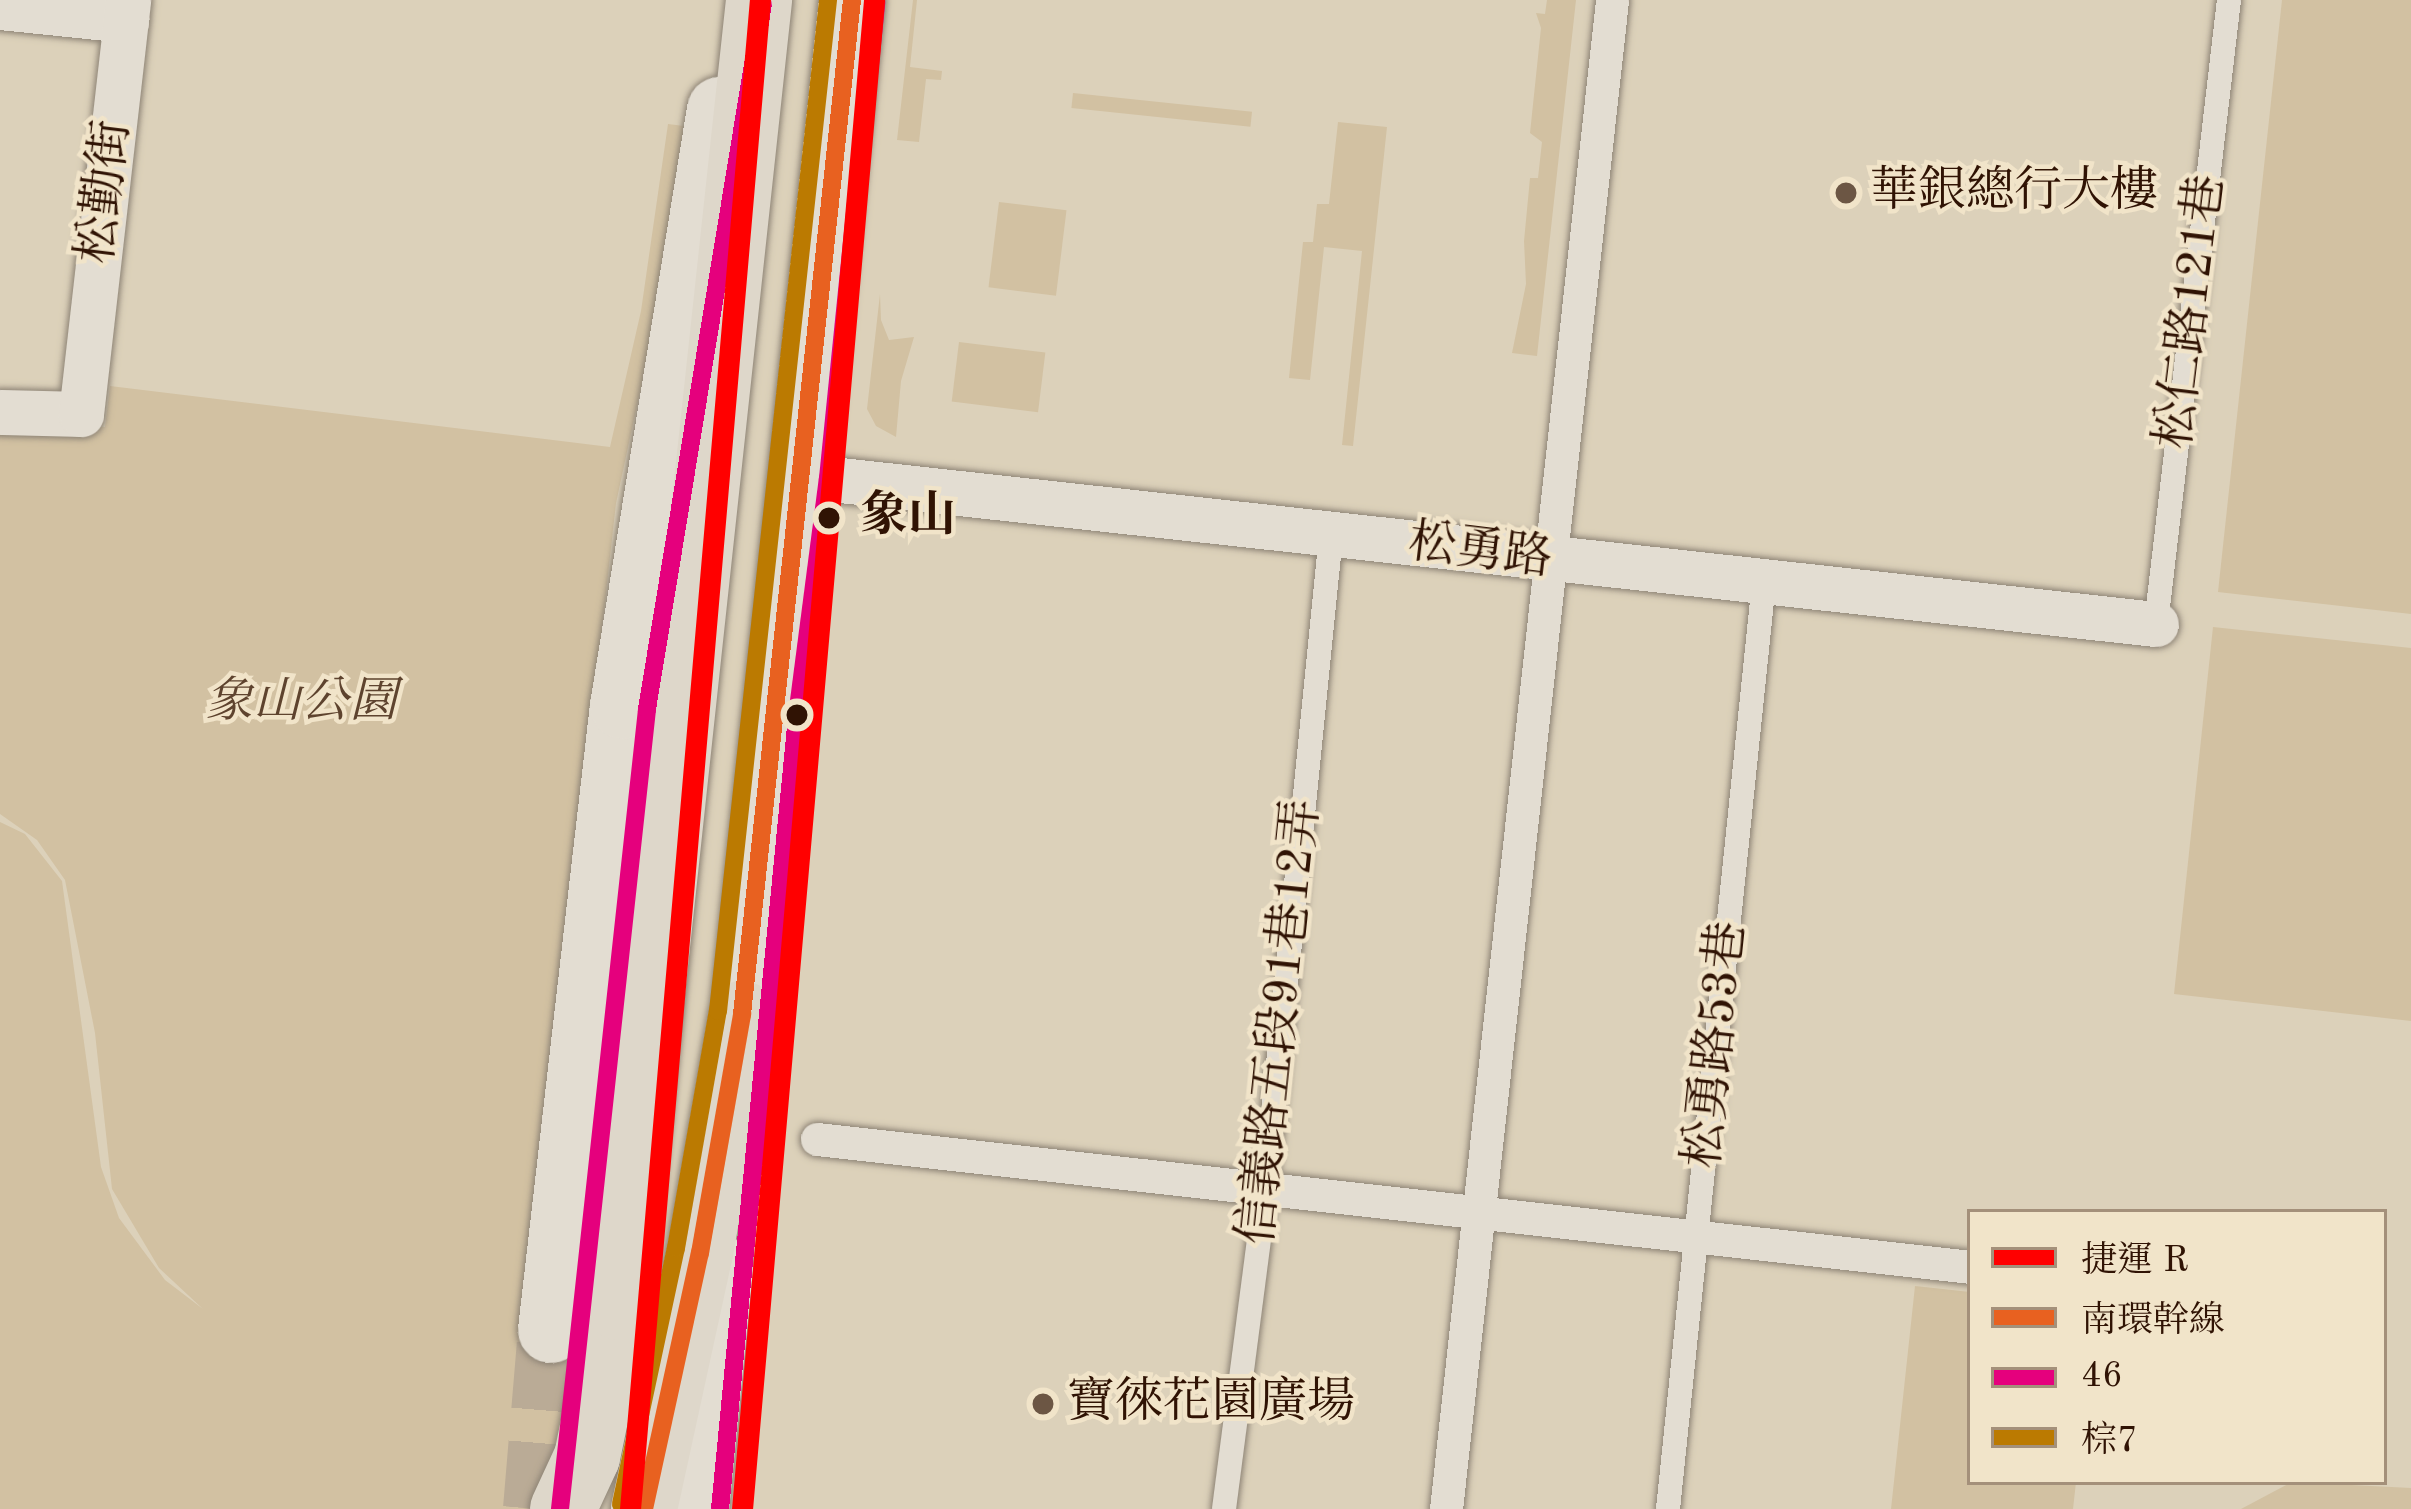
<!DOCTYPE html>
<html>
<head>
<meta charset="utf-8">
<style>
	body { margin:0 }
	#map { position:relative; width:2411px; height:1509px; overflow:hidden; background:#dcd1ba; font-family:"Old Standard TT","Noto Serif TC",serif }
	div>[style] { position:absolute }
	.green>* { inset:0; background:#d2c1a2; transform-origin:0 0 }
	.secondary-tunnel>* { height:66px; margin-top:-33px; transform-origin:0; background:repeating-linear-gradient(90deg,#baab96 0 66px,transparent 0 99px) }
	.roads { filter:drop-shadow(0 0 3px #8e8476) drop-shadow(0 0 3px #8e8476) }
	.service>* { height:24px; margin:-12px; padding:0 12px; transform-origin:12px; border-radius:12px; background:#e3ddd2 }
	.pedestrian>* { height:33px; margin:-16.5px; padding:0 16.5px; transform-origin:16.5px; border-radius:16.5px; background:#e3ddd2 }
	.minor>* { height:45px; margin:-22.5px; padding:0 22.5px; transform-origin:22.5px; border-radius:22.5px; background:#e3ddd2 }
	.secondary>* { height:66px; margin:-33px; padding:0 33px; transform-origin:33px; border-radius:33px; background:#e3ddd2 }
	.trunk>* { height:66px; margin:-33px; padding:0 33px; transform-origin:33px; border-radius:33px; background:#ded7ca }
	.bus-1>* { height:18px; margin:-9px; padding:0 9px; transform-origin:9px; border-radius:9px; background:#e86120 }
	.bus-2>* { height:18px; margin:-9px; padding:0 9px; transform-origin:9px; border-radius:9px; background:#e5007d }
	.bus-3>* { height:18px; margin:-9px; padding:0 9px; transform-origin:9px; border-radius:9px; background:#bb7a01 }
	.metro-1>* { height:21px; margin:-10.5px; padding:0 10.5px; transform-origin:10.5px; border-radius:10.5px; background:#f00 }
	.dots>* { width:33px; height:33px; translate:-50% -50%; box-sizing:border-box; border:6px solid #f1e4c9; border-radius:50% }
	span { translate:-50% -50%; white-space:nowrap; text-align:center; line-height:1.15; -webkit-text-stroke:9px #f1e4c9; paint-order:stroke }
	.street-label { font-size:48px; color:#301304 }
	.poi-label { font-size:48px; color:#301304 }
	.left { translate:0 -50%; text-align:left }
	.stop-label { font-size:48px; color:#301304; font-weight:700 }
	.park-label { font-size:48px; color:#5e432e; font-style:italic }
	.legend { position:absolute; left:1967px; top:1209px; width:420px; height:276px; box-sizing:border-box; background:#f1e4c9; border:3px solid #a4907a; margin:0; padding:15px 21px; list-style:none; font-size:36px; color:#301304 }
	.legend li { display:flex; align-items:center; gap:24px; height:60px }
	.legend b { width:60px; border:3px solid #a4907a }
</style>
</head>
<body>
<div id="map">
	<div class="green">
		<i style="clip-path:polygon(913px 0,917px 0,910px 67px,942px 71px,941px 80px,926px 79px,919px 142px,897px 140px)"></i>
		<i style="clip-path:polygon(1547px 0,1576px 0,1537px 356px,1512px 353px,1526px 284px,1524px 241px,1530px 178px,1538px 178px,1542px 142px,1530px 133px,1541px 28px,1536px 13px,1545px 14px)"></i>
		<i style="clip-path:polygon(2282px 0,2411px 0,2411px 614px,2218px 592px)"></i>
		<i style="left:1073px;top:93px;width:180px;height:15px;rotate:6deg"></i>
		<i style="clip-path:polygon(1338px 122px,1387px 127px,1353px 446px,1342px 445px,1362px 251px,1324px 247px,1310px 380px,1289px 378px,1303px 242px,1313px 242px,1317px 204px,1329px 204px)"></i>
		<i style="clip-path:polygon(668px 124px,684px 126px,664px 280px,616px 503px,524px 1327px,582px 1333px,550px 1465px,530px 1509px,0 1509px,0 822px,25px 834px,62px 881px,101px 1167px,119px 1218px,165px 1280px,203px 1309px,159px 1268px,112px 1189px,95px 1033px,65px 880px,37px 840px,0 814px,0 420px,105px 427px,110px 386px,610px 447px,641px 311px)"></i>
		<i style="left:999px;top:202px;width:68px;height:86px;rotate:7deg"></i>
		<i style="clip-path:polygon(880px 294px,881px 320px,889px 340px,914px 337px,901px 381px,896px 437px,876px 426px,867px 409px)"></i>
		<i style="left:959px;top:342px;width:87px;height:60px;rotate:7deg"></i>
		<i style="clip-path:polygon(2213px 627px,2411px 648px,2411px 1021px,2174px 994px)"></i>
		<i style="clip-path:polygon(1915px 1286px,1970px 1292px,1970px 1482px,2076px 1482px,2073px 1509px,1891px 1509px)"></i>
		<i style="clip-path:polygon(2292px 1482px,2411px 1488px,2411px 1509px,2241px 1509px)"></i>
	</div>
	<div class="secondary-tunnel">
		<i style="left:536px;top:1509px;width:180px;rotate:-85.2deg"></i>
	</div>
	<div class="roads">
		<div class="service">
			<i style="left:2156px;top:624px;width:628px;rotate:-83.33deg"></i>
			<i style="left:1224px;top:1509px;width:319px;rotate:-82.6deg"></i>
			<i style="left:1265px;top:1193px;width:661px;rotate:-84.27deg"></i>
			<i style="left:1668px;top:1509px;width:932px;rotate:-84.09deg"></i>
		</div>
		<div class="pedestrian">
			<i style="left:817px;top:1139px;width:1160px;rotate:6.33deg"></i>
			<i style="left:1446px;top:1509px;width:1518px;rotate:-83.72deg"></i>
		</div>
		<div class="minor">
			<i style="left:0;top:7px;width:127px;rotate:5.9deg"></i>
			<i style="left:0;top:412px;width:81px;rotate:1.4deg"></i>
			<i style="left:81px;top:414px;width:417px;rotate:-83.5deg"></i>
			<i style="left:804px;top:476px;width:1360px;rotate:6.25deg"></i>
		</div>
		<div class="secondary">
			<i style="left:737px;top:1069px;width:1075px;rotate:-83.86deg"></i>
			<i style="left:551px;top:1330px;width:628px;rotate:-83.42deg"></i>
			<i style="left:623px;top:706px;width:604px;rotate:-80.76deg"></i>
			<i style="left:696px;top:1509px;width:242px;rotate:-84.3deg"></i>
		</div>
		<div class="trunk">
			<i style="left:563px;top:1509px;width:57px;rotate:-65.2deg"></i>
			<i style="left:587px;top:1457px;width:153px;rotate:-78.3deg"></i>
			<i style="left:618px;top:1307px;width:1315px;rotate:-83.84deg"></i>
			<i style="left:644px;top:1509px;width:262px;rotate:-77.7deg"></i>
			<i style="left:700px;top:1253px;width:243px;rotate:-80deg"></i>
		</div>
	</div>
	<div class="bus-1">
		<i style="left:644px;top:1509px;width:262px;rotate:-77.7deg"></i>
		<i style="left:700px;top:1253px;width:243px;rotate:-80deg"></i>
		<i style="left:742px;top:1014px;width:1020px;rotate:-83.81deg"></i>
	</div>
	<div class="bus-2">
		<i style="left:560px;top:1509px;width:805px;rotate:-83.79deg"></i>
		<i style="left:647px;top:709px;width:714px;rotate:-80.66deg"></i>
		<i style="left:720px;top:1509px;width:797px;rotate:-84.45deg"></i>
		<i style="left:797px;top:716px;width:240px;rotate:-82.6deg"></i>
		<i style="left:828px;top:478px;width:478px;rotate:-84.2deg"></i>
	</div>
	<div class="bus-3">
		<i style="left:621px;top:1504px;width:262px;rotate:-77.9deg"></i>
		<i style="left:676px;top:1248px;width:241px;rotate:-80deg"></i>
		<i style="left:718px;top:1011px;width:1017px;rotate:-83.79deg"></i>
	</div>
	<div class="metro-1">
		<i style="left:630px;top:1509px;width:1515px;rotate:-85.08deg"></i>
		<i style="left:742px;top:1509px;width:1515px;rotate:-85deg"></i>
	</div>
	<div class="dots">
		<i style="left:1846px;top:193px;background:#6c5644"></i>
		<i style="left:829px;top:518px;background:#301304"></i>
		<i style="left:797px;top:715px;background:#301304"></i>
		<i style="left:1043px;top:1404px;background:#6c5644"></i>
	</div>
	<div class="street-label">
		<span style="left:106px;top:192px;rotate:-83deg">松勤街</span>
		<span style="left:2192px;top:312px;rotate:-83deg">松仁路121巷</span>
		<span style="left:1480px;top:552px;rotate:7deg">松勇路</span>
		<span style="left:1281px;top:1022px;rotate:-84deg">信義路五段91巷12弄</span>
		<span style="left:1717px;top:1045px;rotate:-84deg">松勇路53巷</span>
	</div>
	<div class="poi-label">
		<span class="left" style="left:1870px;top:193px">華銀總行大樓</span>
		<span class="left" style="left:1067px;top:1404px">寶徠花園廣場</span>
	</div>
	<div class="stop-label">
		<span class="left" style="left:860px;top:518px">象山</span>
	</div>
	<div class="park-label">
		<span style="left:301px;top:704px">象山公園</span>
	</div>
	<ul class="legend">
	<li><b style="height:15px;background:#f00"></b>捷運 R</li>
	<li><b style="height:15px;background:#e86120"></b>南環幹線</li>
	<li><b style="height:15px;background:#e5007d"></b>46</li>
	<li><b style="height:15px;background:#bb7a01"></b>棕7</li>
	</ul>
</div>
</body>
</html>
